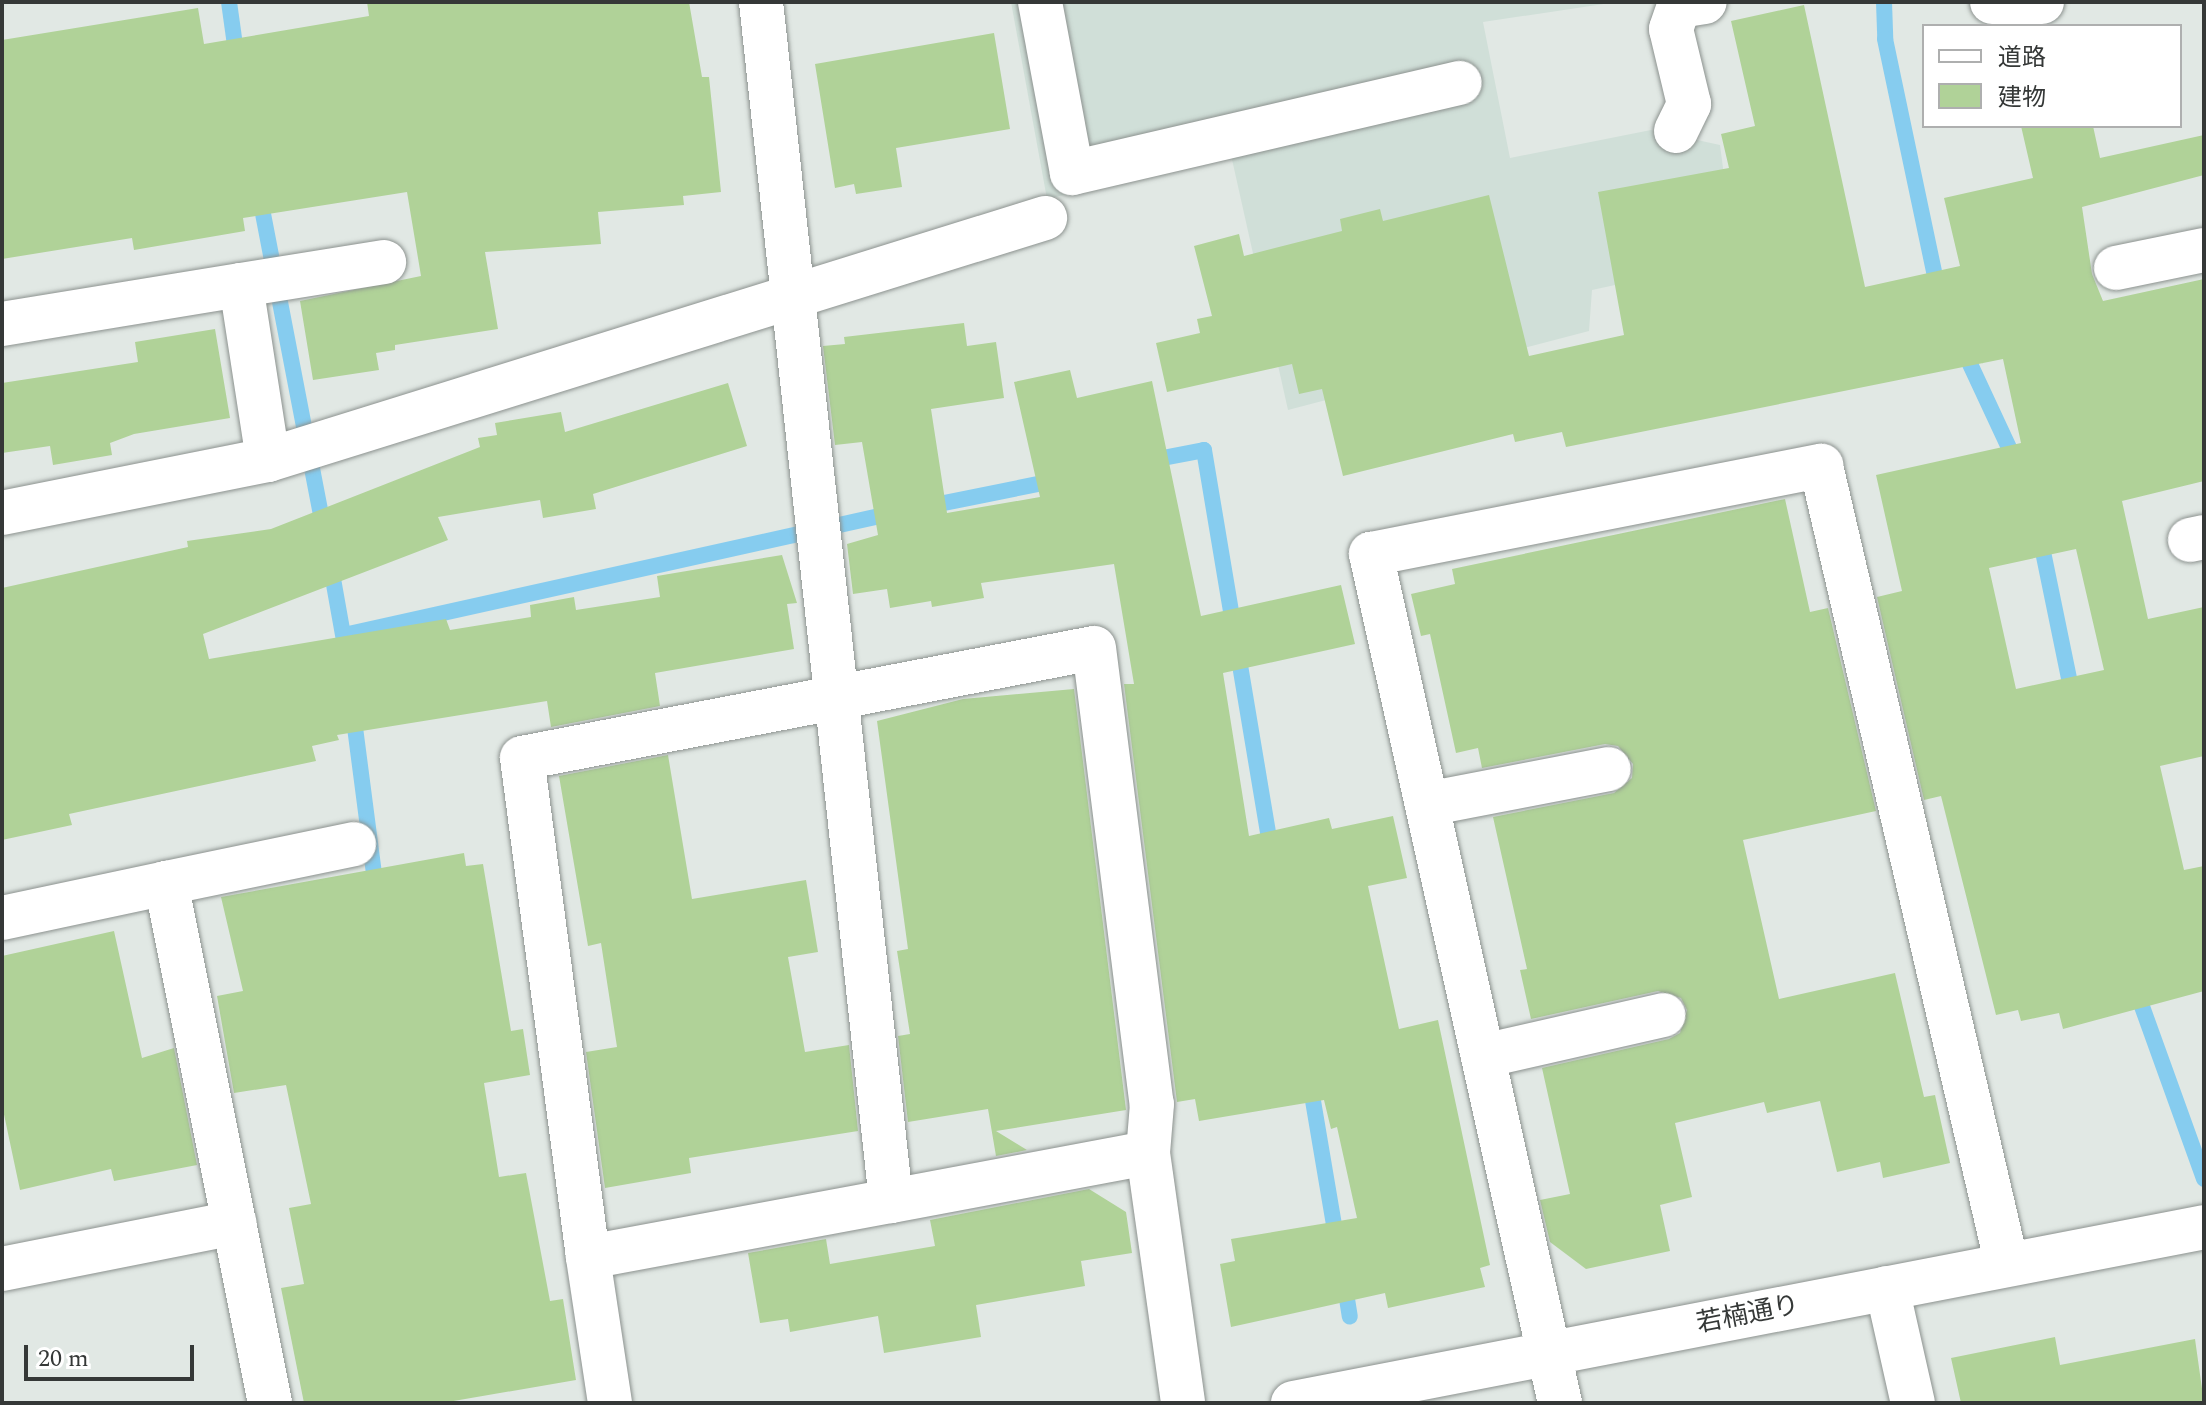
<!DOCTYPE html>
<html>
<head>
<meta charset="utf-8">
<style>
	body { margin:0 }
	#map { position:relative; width:2206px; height:1405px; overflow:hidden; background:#e1e8e4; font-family:Spectral,"Noto Sans JP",serif }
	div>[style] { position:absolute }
	.built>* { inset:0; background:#d0dfd8 }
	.stream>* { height:16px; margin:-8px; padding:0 8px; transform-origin:8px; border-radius:8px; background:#86ccef }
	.building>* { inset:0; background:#b0d298 }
	.roads { filter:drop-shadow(0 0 2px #8c928f) drop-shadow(0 0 2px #8c928f) }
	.minor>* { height:44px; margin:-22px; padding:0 22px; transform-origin:22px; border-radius:22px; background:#fff }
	span { translate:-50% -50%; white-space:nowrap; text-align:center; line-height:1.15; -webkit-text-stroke:6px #fff; paint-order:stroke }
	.street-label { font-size:26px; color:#353837 }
	.frame { position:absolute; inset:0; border:4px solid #353837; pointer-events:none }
	.legend { position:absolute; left:1922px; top:24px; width:260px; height:104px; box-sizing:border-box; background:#fff; border:2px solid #aeafaf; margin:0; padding:10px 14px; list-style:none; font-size:24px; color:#353837 }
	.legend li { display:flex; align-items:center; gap:16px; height:40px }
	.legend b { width:40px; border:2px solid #aeafaf }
	.scale { position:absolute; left:24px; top:1345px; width:170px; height:36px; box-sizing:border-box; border:4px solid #353837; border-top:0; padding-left:10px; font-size:24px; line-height:28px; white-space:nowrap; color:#353837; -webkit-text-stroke:6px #fff; paint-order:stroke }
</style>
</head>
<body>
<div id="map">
	<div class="built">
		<i style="clip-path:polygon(1011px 2px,1617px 2px,1483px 22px,1510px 158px,1651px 130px,1720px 145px,1735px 259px,1592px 290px,1589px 331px,1288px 410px,1231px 155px,1047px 199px)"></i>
	</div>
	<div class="stream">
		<i style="left:229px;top:2px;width:59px;rotate:82.1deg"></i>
		<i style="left:1884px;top:2px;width:37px;rotate:88deg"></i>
		<i style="left:1885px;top:39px;width:258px;rotate:78.1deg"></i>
		<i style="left:259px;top:193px;width:345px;rotate:79.1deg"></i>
		<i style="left:1963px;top:349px;width:128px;rotate:65deg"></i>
		<i style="left:1147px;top:461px;width:58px;rotate:-10.9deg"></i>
		<i style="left:1204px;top:450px;width:407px;rotate:80.5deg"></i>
		<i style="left:924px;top:507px;width:137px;rotate:-11.4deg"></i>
		<i style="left:2040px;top:537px;width:164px;rotate:78.4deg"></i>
		<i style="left:330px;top:562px;width:85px;rotate:79.9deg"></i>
		<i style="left:344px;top:635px;width:562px;rotate:-12.53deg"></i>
		<i style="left:353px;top:712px;width:177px;rotate:82.6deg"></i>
		<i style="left:2135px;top:987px;width:204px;rotate:70.2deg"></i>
		<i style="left:1310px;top:1083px;width:161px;rotate:80.4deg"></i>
		<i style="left:1344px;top:1280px;width:37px;rotate:81deg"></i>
	</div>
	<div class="building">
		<i style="clip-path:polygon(367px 2px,689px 2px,702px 77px,709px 77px,721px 192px,683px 196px,684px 205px,598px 212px,601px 244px,485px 252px,498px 329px,395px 345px,395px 350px,376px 353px,379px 370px,313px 380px,300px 301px,421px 276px,407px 192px,243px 218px,245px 231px,134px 250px,132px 238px,2px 259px,2px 40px,198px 8px,204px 44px,369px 16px)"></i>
		<i style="clip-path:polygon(evenodd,1804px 5px,1865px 287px,1960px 266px,1944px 198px,2033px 178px,2021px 126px,2093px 126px,2100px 158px,2204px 135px,2204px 175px,2082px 207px,2092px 274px,2103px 301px,2204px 279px,2204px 481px,2122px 501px,2148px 619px,2204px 607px,2204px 756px,2160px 766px,2184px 870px,2204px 866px,2204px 991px,2063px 1029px,2059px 1013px,2021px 1021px,2018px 1010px,1996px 1015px,1941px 796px,1924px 800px,1877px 597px,1902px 591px,1876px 475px,2021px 443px,2003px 359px,1566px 447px,1562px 432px,1515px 442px,1513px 434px,1343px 476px,1322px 389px,1299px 394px,1292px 364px,1167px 392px,1156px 343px,1200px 333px,1197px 319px,1212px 316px,1194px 246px,1239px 234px,1244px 256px,1342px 231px,1340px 219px,1380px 209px,1383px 221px,1489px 195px,1529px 356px,1624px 335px,1598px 192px,1729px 168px,1721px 134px,1755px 126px,1731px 21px,1804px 5px,2076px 549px,2104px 670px,2016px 689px,1989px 568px,2076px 549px)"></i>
		<i style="clip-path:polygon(994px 33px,1010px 129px,896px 148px,902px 187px,856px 194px,854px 184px,835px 188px,815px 64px)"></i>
		<i style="clip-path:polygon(964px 323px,967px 346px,996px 342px,1004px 398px,931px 409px,947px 513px,1040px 497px,1014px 382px,1070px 370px,1077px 398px,1152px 381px,1201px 616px,1341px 585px,1355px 644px,1223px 673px,1249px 836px,1329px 818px,1332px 829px,1393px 816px,1407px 878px,1368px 886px,1399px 1029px,1438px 1020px,1490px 1265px,1480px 1268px,1485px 1287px,1388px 1308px,1385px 1293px,1231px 1327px,1220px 1264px,1235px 1261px,1231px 1239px,1357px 1218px,1337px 1127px,1331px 1129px,1324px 1100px,1199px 1121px,1195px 1099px,1177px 1102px,1124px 684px,1134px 684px,1114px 564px,981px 583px,984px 598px,932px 607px,931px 601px,890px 608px,887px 589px,853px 594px,847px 544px,878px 535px,862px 442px,835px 445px,823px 346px,845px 344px,844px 337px)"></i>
		<i style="clip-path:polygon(215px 329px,230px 418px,134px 434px,110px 443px,112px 455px,53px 465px,50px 446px,2px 453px,2px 383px,138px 362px,135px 342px)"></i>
		<i style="clip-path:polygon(728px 383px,747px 446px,593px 494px,596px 509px,543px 518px,540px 500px,438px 517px,448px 540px,203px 634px,209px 659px,446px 619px,450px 630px,531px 617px,530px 605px,574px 597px,576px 610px,660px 597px,657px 576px,782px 555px,797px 603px,787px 604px,794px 649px,655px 673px,660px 706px,551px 727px,547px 701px,337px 735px,339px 740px,312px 746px,316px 761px,69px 814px,72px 825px,2px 840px,2px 588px,188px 547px,187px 541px,271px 529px,480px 447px,478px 438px,497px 435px,495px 423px,561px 412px,565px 432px)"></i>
		<i style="clip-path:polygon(1785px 499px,1810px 612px,1828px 608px,1876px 811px,1743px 840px,1779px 999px,1895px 973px,1924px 1097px,1935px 1095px,1950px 1163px,1883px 1178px,1880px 1162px,1837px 1172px,1820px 1101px,1767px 1113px,1764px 1102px,1675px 1123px,1692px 1197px,1660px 1205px,1670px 1251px,1586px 1269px,1550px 1242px,1540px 1200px,1570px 1194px,1542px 1068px,1669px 1039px,1680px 1033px,1687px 1010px,1681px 998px,1658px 991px,1531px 1019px,1520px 970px,1527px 969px,1493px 817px,1614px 793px,1632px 778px,1633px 764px,1618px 746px,1605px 744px,1482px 768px,1478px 748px,1456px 753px,1430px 634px,1421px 636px,1411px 594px,1455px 584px,1452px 569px)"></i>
		<i style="clip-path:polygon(1074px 689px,1126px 1110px,996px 1131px,1027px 1150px,996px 1156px,988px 1109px,908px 1122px,898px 1036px,910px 1034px,897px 951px,908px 949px,877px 721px,963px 699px)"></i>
		<i style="clip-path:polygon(668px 755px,692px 899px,806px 880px,818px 952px,788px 957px,805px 1052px,849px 1045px,858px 1131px,689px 1158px,691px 1173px,605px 1188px,586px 1052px,617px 1047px,601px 943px,588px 946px,559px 776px)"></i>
		<i style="clip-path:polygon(464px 853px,466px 866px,483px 864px,511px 1031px,523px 1029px,530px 1075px,484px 1083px,499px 1177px,526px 1173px,550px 1301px,563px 1299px,576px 1380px,442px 1403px,304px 1403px,281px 1288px,304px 1284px,289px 1208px,311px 1204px,286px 1085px,234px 1093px,217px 996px,243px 991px,221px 897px)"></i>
		<i style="clip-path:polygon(114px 931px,142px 1058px,174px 1048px,197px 1165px,114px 1181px,111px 1169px,20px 1190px,2px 1105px,2px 956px)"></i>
		<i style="clip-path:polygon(1089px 1189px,1126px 1212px,1132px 1253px,1081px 1261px,1085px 1286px,976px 1305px,981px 1337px,884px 1353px,878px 1316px,790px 1332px,788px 1319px,760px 1323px,748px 1253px,826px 1239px,830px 1264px,935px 1246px,930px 1220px)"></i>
		<i style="clip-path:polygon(2055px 1337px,2060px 1365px,2195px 1339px,2204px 1403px,1961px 1403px,1951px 1358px)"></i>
	</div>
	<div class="roads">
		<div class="minor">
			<i style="left:761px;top:2px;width:1206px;rotate:83.81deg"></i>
			<i style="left:891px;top:1201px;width:261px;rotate:-10.6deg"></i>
			<i style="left:1148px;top:1153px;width:252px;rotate:82deg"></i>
			<i style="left:1040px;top:2px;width:174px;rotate:79.4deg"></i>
			<i style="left:1072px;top:173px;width:398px;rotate:-13.1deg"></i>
			<i style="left:1992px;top:2px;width:50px"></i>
			<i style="left:1676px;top:131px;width:30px;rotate:-64deg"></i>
			<i style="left:1689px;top:104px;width:77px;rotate:-103.5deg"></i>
			<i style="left:1671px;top:29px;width:24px;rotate:-71deg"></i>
			<i style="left:1679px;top:6px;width:26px;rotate:-9deg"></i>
			<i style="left:2116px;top:268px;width:90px;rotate:-11.6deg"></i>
			<i style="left:241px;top:285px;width:145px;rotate:-9.1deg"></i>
			<i style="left:2px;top:324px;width:242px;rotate:-9.3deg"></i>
			<i style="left:241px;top:285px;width:177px;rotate:81.2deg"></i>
			<i style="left:268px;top:460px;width:814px;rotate:-17.3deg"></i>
			<i style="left:2px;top:513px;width:271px;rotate:-11.3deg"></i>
			<i style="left:2190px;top:540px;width:14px;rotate:-12deg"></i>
			<i style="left:1427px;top:804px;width:185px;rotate:-10.9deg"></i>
			<i style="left:166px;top:883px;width:192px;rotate:-11.7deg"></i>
			<i style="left:2px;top:918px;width:168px;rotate:-12deg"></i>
			<i style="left:166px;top:883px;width:530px;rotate:78.69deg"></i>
			<i style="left:1483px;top:1056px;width:185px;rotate:-12.8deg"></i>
			<i style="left:588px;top:1257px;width:503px;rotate:-97.53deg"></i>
			<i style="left:522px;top:758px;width:582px;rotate:-10.89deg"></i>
			<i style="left:1094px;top:648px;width:460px;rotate:82.8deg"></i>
			<i style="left:1152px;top:1104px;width:49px;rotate:94.7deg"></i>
			<i style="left:2px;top:1269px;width:237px;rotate:-11.2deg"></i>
			<i style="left:1887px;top:1288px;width:118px;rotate:77.3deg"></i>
			<i style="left:610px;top:1403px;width:148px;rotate:-98.6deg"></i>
			<i style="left:588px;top:1257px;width:308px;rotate:-10.5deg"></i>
			<i style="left:1293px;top:1403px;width:928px;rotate:-10.93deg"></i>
			<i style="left:1560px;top:1403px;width:870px;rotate:-102.55deg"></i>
			<i style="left:1371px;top:554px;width:459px;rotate:-11.1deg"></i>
			<i style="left:1821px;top:466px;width:820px;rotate:76.9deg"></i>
		</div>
	</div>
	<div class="street-label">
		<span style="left:1748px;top:1315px;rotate:-11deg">若楠通り</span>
	</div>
	<div class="frame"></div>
	<ul class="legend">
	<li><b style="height:10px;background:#fff"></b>道路</li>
	<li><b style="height:22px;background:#b0d298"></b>建物</li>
	</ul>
	<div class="scale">20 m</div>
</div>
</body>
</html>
